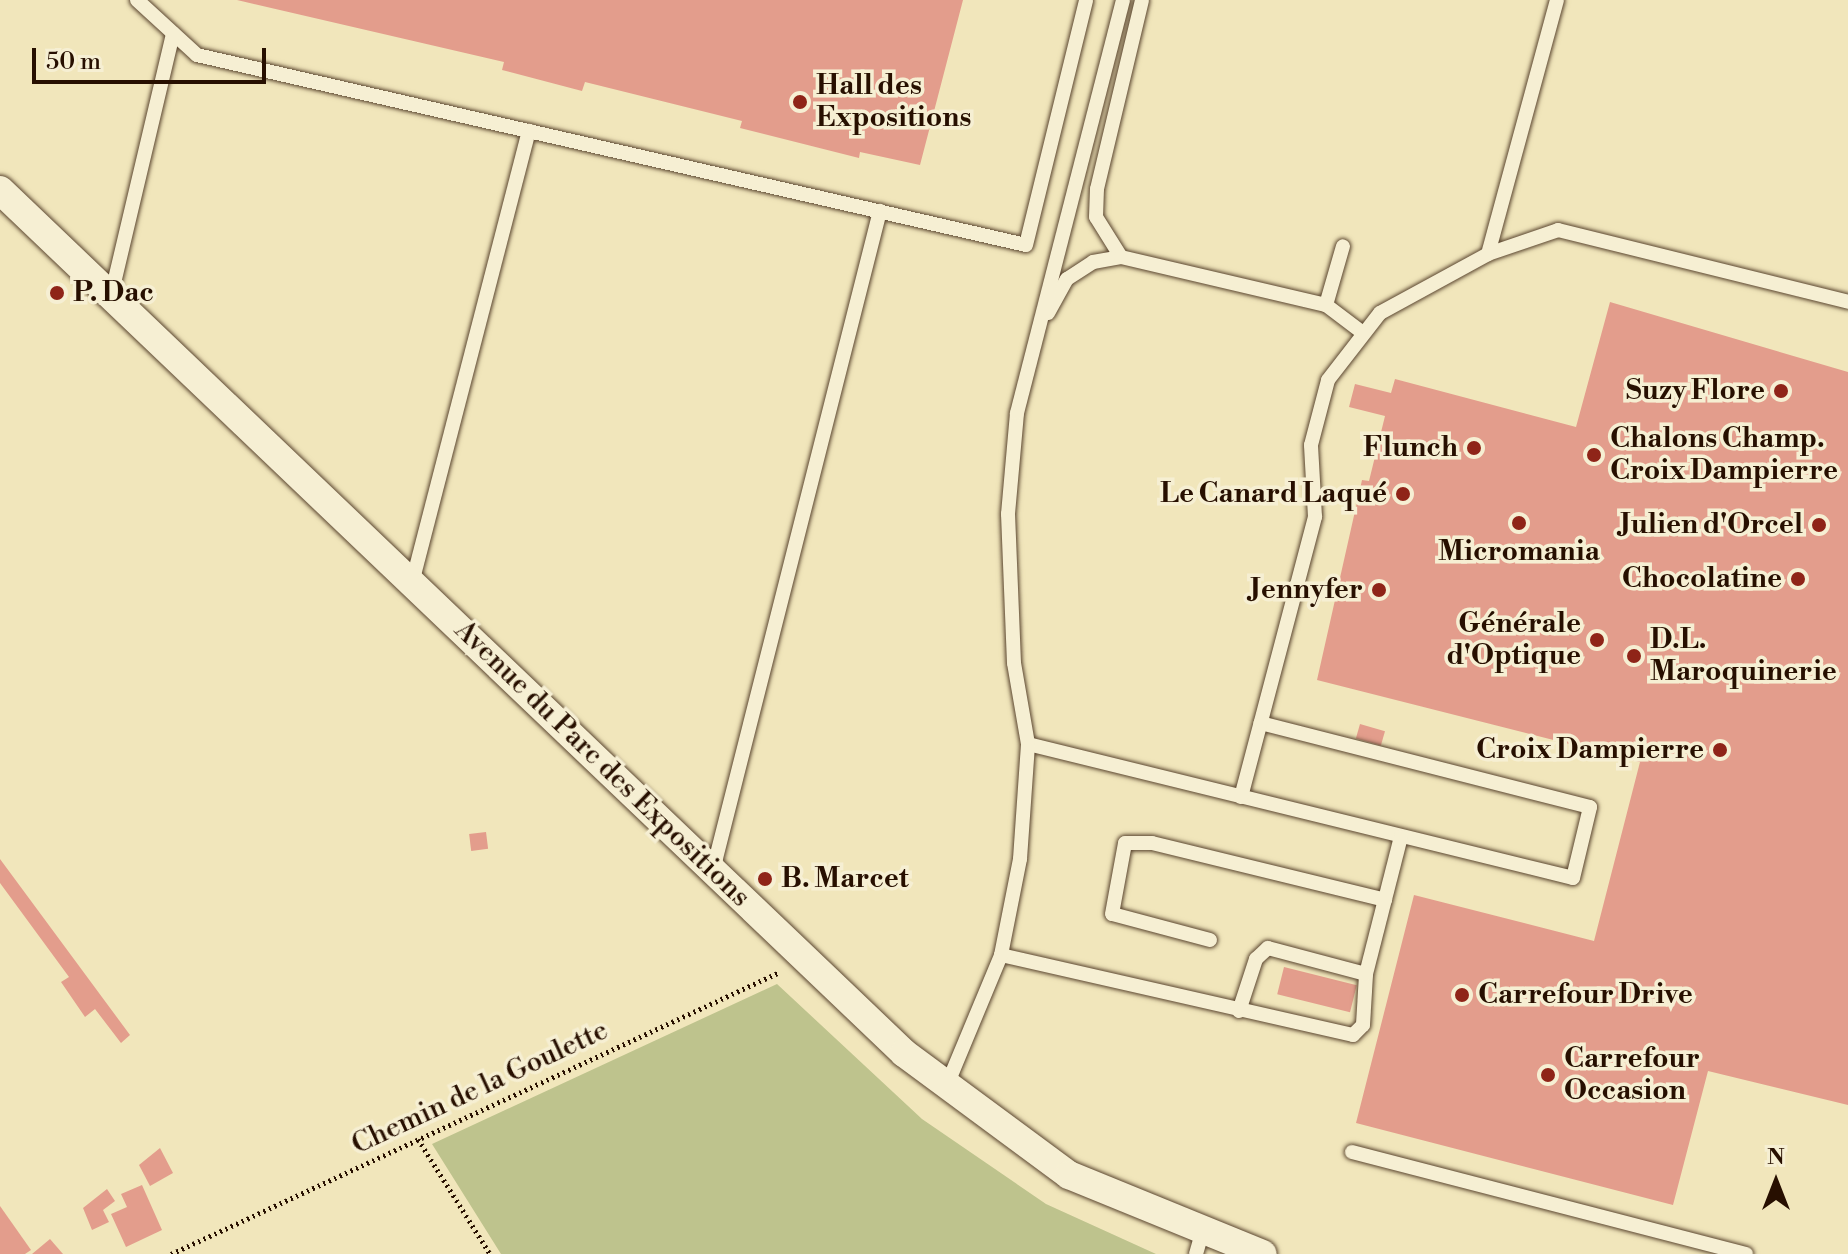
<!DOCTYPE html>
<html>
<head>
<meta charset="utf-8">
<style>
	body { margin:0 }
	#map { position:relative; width:1848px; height:1254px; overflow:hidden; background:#f1e6bb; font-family:"Libre Bodoni",serif }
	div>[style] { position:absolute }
	.green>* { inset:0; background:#bec38d }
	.building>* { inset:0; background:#e39d8c; transform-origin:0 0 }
	.path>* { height:5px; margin-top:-2.5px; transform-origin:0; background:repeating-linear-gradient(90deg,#270f00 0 2px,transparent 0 6px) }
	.roads { filter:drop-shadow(0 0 2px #5a452f) drop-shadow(0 0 2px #5a452f) }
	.service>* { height:14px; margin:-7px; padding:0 7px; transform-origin:7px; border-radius:7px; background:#f6efd3 }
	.minor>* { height:28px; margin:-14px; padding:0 14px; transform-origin:14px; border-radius:14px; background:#f6efd3 }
	.dots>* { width:22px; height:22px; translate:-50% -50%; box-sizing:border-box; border:4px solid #f6efd3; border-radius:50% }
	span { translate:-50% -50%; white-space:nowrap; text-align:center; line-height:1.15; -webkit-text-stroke:7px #f6efd3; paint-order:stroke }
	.poi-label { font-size:28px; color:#270f00; font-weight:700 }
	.left { translate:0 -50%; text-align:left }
	.right { translate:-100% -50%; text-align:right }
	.street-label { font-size:28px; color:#270f00 }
	.north { position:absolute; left:1736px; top:1142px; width:80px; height:80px; -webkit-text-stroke:6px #f6efd3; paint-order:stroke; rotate:0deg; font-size:22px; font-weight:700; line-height:32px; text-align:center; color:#270f00 }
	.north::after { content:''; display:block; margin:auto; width:28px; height:36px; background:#270f00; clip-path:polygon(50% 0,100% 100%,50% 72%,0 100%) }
	.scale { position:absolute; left:32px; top:48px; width:234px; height:36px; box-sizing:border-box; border:4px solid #270f00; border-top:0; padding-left:10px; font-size:24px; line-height:28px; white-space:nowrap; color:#270f00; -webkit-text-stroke:6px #f6efd3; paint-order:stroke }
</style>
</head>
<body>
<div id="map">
	<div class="green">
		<i style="clip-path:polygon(777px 984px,922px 1119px,1046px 1204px,1156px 1254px,501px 1254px,432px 1144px)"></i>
	</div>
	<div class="building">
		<i style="clip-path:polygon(237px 0,963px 0,920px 165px,860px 152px,859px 158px,740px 128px,742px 121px,585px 82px,582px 91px,502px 70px,504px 62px)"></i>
		<i style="clip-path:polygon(1610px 302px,1848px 372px,1848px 1105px,1708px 1071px,1673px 1205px,1356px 1123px,1414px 895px,1594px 941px,1640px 762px,1317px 680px,1362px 480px,1369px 481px,1385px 416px,1349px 407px,1355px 384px,1391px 393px,1395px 379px,1576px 427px)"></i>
		<i style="left:1360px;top:724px;width:26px;height:15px;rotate:16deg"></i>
		<i style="left:486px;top:832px;width:17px;height:17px;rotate:83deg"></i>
		<i style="clip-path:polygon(0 859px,130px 1035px,121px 1043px,95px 1009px,85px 1017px,61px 982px,69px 977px,0 883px)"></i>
		<i style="left:1284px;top:967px;width:75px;height:28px;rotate:14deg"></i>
		<i style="clip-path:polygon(160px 1148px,173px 1173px,150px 1186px,139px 1165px)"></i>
		<i style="clip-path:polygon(142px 1185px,162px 1230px,126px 1247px,111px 1214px,127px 1207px,121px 1194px)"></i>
		<i style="clip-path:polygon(107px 1189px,115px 1201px,103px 1210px,109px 1222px,92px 1230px,83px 1208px)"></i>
		<i style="clip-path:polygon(0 1206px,31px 1250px,25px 1254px,0 1254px)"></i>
		<i style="clip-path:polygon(50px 1239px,63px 1254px,32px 1254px)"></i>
	</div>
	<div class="path">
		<i style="left:418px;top:1139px;width:136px;rotate:57.9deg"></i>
		<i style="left:171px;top:1254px;width:671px;rotate:-24.85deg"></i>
	</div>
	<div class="roads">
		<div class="service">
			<i style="left:137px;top:0;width:81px;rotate:42.5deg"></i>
			<i style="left:197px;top:55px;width:850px;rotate:12.91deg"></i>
			<i style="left:1026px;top:245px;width:252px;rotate:-76.2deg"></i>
			<i style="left:1488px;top:254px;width:263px;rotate:-74.8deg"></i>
			<i style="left:1121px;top:257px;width:47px;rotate:-122deg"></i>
			<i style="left:1096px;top:217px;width:28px;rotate:-88deg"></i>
			<i style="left:1097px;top:189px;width:194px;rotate:-76.6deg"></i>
			<i style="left:111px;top:296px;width:270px;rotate:-76.7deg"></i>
			<i style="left:1326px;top:305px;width:61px;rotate:-73.9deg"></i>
			<i style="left:1048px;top:313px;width:39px;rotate:-61deg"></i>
			<i style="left:1067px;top:279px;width:31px;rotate:-33deg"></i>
			<i style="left:1093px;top:262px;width:28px;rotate:-10deg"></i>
			<i style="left:1121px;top:257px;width:211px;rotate:13.2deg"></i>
			<i style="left:1326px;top:305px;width:46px;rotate:37.1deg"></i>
			<i style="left:412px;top:583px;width:467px;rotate:-75.5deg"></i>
			<i style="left:1028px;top:744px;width:561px;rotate:13.81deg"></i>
			<i style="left:1573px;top:878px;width:73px;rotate:-76.5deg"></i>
			<i style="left:1590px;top:807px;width:340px;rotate:-165.7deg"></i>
			<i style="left:1241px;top:797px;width:290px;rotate:-75.2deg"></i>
			<i style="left:1315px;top:517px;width:72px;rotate:-93.2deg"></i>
			<i style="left:1311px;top:445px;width:67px;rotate:-75.3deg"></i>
			<i style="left:1328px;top:380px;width:85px;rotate:-52.2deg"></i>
			<i style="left:1380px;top:313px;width:123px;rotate:-28.6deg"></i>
			<i style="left:1488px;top:254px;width:74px;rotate:-18.9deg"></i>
			<i style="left:1558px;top:230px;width:299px;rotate:13.9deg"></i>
			<i style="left:713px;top:870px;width:680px;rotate:-75.78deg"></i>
			<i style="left:1210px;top:940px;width:101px;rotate:-165.1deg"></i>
			<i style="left:1112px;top:914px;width:72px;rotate:-79.6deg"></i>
			<i style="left:1125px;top:843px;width:27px"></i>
			<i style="left:1152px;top:843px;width:240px;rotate:13.7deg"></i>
			<i style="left:1001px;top:955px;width:361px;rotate:12.8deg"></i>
			<i style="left:1353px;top:1035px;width:14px;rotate:-45deg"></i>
			<i style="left:1363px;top:1025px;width:51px;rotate:-86.6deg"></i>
			<i style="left:1366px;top:974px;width:141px;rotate:-75.7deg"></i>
			<i style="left:1239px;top:1011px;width:55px;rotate:-71.9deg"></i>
			<i style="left:1256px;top:959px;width:16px;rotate:-43deg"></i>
			<i style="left:1268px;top:948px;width:101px;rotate:14.9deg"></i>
			<i style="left:947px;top:1085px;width:141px;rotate:-67.4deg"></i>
			<i style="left:1001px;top:955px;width:98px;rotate:-78.8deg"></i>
			<i style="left:1020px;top:859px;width:115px;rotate:-86deg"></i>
			<i style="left:1028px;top:744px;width:82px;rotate:-99.8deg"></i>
			<i style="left:1014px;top:663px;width:149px;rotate:-92.3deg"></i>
			<i style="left:1008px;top:514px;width:101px;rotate:-84.9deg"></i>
			<i style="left:1017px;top:413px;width:426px;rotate:-75.6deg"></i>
			<i style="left:1352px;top:1152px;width:407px;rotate:14.5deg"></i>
			<i style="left:1196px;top:1254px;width:25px;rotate:-74deg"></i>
		</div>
		<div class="minor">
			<i style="left:0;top:190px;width:1250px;rotate:43.67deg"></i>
			<i style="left:904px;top:1053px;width:205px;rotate:36.5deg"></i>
			<i style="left:1069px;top:1175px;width:209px;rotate:22.2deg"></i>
		</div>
	</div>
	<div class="dots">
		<i style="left:800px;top:102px;background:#8f2418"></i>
		<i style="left:57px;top:293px;background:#8f2418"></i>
		<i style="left:1781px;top:391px;background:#8f2418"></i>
		<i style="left:1474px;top:448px;background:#8f2418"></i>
		<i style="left:1594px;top:455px;background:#8f2418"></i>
		<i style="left:1403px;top:494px;background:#8f2418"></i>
		<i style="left:1519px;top:523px;background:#8f2418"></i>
		<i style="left:1819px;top:525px;background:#8f2418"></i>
		<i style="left:1798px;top:579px;background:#8f2418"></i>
		<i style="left:1379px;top:590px;background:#8f2418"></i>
		<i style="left:1597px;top:640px;background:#8f2418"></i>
		<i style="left:1634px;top:656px;background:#8f2418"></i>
		<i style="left:1720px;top:750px;background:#8f2418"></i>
		<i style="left:765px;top:879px;background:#8f2418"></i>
		<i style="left:1462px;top:995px;background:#8f2418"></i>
		<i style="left:1548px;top:1075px;background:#8f2418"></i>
	</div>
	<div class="poi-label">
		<span class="left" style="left:816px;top:102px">Hall des<br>Expositions</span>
		<span class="left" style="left:73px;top:293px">P. Dac</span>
		<span class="right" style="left:1765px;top:391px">Suzy Flore</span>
		<span class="left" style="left:1610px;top:455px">Chalons Champ.<br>Croix Dampierre</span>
		<span class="right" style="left:1458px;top:448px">Flunch</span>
		<span class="right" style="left:1387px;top:494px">Le Canard Laqué</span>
		<span class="right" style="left:1803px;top:525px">Julien d'Orcel</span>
		<span style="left:1519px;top:552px">Micromania</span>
		<span class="right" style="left:1782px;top:579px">Chocolatine</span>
		<span class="right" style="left:1363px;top:590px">Jennyfer</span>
		<span class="right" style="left:1581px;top:640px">Générale<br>d'Optique</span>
		<span class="left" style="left:1650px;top:656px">D.L.<br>Maroquinerie</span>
		<span class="right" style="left:1704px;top:750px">Croix Dampierre</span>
		<span class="left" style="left:781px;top:879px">B. Marcet</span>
		<span class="left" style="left:1478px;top:995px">Carrefour Drive</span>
		<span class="left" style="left:1564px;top:1075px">Carrefour<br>Occasion</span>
	</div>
	<div class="street-label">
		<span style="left:602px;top:764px;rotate:44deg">Avenue du Parc des Expositions</span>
		<span style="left:480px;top:1088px;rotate:-25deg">Chemin de la Goulette</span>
	</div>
	<div class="north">N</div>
	<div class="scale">50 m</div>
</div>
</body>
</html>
